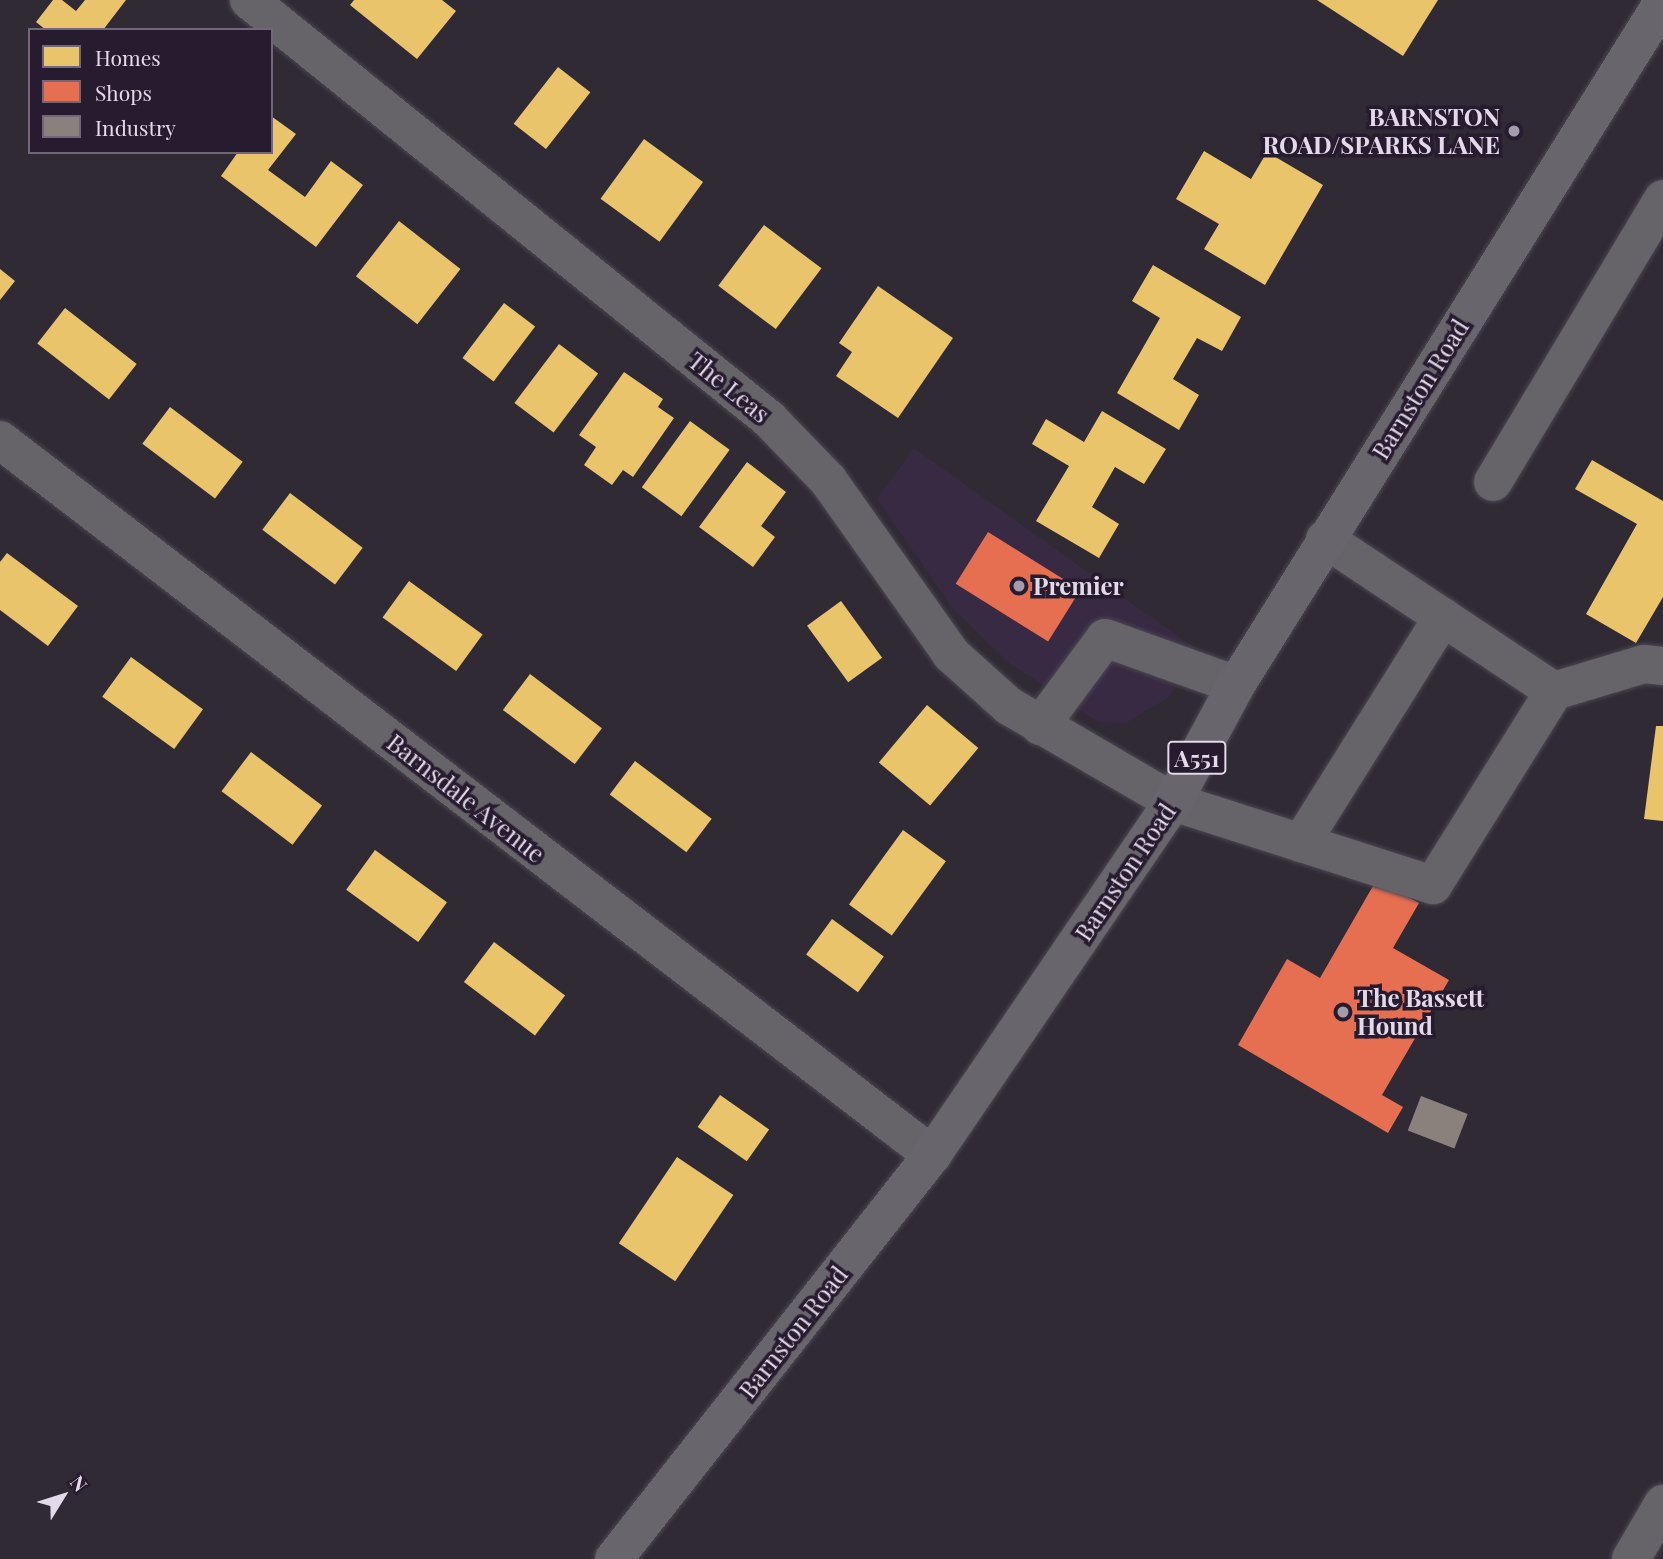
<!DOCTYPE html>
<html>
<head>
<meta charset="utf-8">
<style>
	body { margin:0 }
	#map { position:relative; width:1663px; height:1559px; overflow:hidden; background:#302a35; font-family:"Playfair Display",serif }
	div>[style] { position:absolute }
	.built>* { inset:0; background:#382a43 }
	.homes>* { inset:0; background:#e9c46a; transform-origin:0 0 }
	.shops>* { inset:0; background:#e76f51; transform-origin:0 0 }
	.industry>* { inset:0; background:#8a817c; transform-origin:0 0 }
	.roads { filter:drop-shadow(0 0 2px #4c4751) drop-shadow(0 0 2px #4c4751) }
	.minor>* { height:38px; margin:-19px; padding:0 19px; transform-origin:19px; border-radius:19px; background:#666468 }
	.major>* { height:38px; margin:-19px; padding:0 19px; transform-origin:19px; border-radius:19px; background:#68656c }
	.dots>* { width:19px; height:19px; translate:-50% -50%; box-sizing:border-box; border:4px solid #271b30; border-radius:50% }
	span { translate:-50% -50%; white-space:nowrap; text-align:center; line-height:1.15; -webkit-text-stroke:7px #271b30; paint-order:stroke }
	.shield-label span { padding:2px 5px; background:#271b30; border:2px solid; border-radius:5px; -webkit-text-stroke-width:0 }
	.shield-label { font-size:23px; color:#e2dae8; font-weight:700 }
	.poi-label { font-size:24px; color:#e2dae8; font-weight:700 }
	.right { translate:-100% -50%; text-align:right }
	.left { translate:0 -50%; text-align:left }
	.street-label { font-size:24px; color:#e2dae8 }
	.legend { position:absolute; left:28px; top:28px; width:245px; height:126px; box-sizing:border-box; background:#271b30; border:2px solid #72677a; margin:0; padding:9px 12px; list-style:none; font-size:21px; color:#e2dae8 }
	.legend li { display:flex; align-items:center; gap:14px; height:35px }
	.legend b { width:35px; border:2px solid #72677a }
	.north { position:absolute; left:28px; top:1461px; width:70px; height:70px; -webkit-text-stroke:5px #271b30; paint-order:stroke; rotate:52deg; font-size:19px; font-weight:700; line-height:28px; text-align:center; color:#e2dae8 }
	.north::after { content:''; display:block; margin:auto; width:24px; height:32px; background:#e2dae8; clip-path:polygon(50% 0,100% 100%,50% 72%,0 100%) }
</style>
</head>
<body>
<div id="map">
	<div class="built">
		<i style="clip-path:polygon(914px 448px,1200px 652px,1169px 697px,1126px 723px,1098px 722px,1008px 662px,953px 609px,877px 499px)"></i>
	</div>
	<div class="homes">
		<i style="clip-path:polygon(53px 0,62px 0,76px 11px,85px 0,126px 0,103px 30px,46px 30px,36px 22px)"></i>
		<i style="clip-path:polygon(354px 0,442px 0,456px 11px,417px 59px,350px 5px)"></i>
		<i style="clip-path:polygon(1317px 0,1438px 0,1403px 56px)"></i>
		<i style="left:558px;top:67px;width:41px;height:72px;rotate:38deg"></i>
		<i style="clip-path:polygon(271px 116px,296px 134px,268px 170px,305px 197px,331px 161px,363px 185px,316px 247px,221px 176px,238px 152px,271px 152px)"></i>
		<i style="left:644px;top:139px;width:73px;height:74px;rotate:36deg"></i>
		<i style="clip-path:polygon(1204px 151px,1251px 179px,1267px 152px,1323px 185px,1265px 285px,1204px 249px,1219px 224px,1176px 199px)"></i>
		<i style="left:399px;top:221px;width:78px;height:70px;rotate:38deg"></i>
		<i style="left:764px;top:225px;width:72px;height:76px;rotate:37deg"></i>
		<i style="clip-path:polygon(1153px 265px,1241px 317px,1222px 351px,1197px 338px,1173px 379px,1199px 395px,1179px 430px,1117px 393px,1160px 318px,1132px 301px)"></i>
		<i style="clip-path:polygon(0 269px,15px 281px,0 300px)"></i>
		<i style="clip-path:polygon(878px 286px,953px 338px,898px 418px,836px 376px,852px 352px,839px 343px)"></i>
		<i style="left:504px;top:303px;width:39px;height:69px;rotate:37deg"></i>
		<i style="left:65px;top:308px;width:91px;height:45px;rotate:38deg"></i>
		<i style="left:559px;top:344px;width:49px;height:74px;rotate:37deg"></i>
		<i style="clip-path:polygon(624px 372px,663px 399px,658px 407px,674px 418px,633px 477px,623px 470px,612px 485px,584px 465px,596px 447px,579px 435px)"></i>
		<i style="left:170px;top:407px;width:91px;height:46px;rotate:37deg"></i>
		<i style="clip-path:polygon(1102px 411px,1166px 449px,1144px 484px,1115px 467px,1092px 507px,1119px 524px,1099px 558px,1036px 521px,1069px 466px,1032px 444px,1046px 419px,1084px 442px)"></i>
		<i style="left:690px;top:421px;width:49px;height:82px;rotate:36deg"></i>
		<i style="clip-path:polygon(1592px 460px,1663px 501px,1663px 597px,1636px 643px,1586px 614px,1637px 524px,1575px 489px)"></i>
		<i style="clip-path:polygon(747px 462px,786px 492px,761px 526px,775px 537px,753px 567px,699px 527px)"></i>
		<i style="left:290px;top:493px;width:91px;height:46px;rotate:37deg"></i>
		<i style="clip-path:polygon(7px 553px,78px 606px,48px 646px,0 610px,0 562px)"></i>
		<i style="left:409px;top:581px;width:91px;height:45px;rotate:36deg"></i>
		<i style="left:841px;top:601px;width:70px;height:42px;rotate:54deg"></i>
		<i style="left:131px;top:657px;width:89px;height:49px;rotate:36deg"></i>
		<i style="left:530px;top:674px;width:90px;height:45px;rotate:37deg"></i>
		<i style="left:927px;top:705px;width:67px;height:75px;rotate:40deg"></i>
		<i style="clip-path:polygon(1656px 726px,1663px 726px,1663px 821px,1644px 819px)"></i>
		<i style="left:251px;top:752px;width:89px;height:49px;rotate:37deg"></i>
		<i style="left:635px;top:761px;width:96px;height:42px;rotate:37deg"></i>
		<i style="left:903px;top:830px;width:53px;height:92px;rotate:36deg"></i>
		<i style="left:375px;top:850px;width:89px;height:49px;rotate:36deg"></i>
		<i style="left:832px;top:919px;width:64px;height:44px;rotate:36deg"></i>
		<i style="left:494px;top:942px;width:89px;height:50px;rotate:37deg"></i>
		<i style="left:720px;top:1095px;width:60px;height:39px;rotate:35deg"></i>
		<i style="left:677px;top:1157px;width:68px;height:104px;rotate:34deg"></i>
	</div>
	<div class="shops">
		<i style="left:988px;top:532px;width:109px;height:61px;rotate:32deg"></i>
		<i style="clip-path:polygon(1377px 879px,1419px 903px,1393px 948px,1449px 980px,1382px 1095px,1403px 1107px,1388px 1133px,1238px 1045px,1287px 959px,1320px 978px)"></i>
	</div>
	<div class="industry">
		<i style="left:1421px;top:1096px;width:50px;height:37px;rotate:21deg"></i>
	</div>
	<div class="roads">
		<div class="minor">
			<i style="left:249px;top:0;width:668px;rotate:38.86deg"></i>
			<i style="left:769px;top:419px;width:85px;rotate:46deg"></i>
			<i style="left:828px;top:480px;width:213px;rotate:54.7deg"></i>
			<i style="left:951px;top:654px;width:78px;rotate:41.9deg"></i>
			<i style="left:1009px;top:706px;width:190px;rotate:30.3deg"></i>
			<i style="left:1173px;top:802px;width:273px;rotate:17.7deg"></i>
			<i style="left:1433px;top:885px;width:229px;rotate:-58deg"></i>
			<i style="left:0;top:440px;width:1175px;rotate:37.49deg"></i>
			<i style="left:1493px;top:482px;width:330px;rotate:-59deg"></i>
			<i style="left:1325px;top:539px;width:275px;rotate:33.6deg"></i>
			<i style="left:1554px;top:691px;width:94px;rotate:-16.7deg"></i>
			<i style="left:1644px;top:664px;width:19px;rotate:6deg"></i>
			<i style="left:1040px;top:726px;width:109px;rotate:-53.5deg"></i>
			<i style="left:1105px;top:638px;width:139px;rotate:19.7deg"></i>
			<i style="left:1301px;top:843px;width:267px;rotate:-57.9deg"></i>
			<i style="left:1631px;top:1559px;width:64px;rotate:-59.8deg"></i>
		</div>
		<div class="major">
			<i style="left:614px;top:1559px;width:514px;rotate:-51.79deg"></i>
			<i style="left:932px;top:1155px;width:427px;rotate:-55.7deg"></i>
			<i style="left:1173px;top:802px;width:133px;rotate:-61.7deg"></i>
			<i style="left:1236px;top:685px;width:805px;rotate:-57.99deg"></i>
		</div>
	</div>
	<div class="dots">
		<i style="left:1514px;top:131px;background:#a49ca9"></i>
		<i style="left:1019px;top:586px;background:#a49ca9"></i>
		<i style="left:1343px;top:1012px;background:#a49ca9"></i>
	</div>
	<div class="shield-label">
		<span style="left:1197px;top:758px">A551</span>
	</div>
	<div class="poi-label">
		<span class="right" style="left:1500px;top:131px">BARNSTON<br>ROAD/SPARKS LANE</span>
		<span class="left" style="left:1033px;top:586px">Premier</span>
		<span class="left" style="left:1357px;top:1012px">The Bassett<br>Hound</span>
	</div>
	<div class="street-label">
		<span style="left:729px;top:387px;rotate:39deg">The Leas</span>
		<span style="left:1420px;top:389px;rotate:-58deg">Barnston Road</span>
		<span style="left:466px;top:798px;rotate:38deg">Barnsdale Avenue</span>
		<span style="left:1125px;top:872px;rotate:-56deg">Barnston Road</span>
		<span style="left:793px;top:1332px;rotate:-52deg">Barnston Road</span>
	</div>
	<ul class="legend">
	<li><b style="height:19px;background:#e9c46a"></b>Homes</li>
	<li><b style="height:19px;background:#e76f51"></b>Shops</li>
	<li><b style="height:19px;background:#8a817c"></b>Industry</li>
	</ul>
	<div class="north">N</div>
</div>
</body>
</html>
